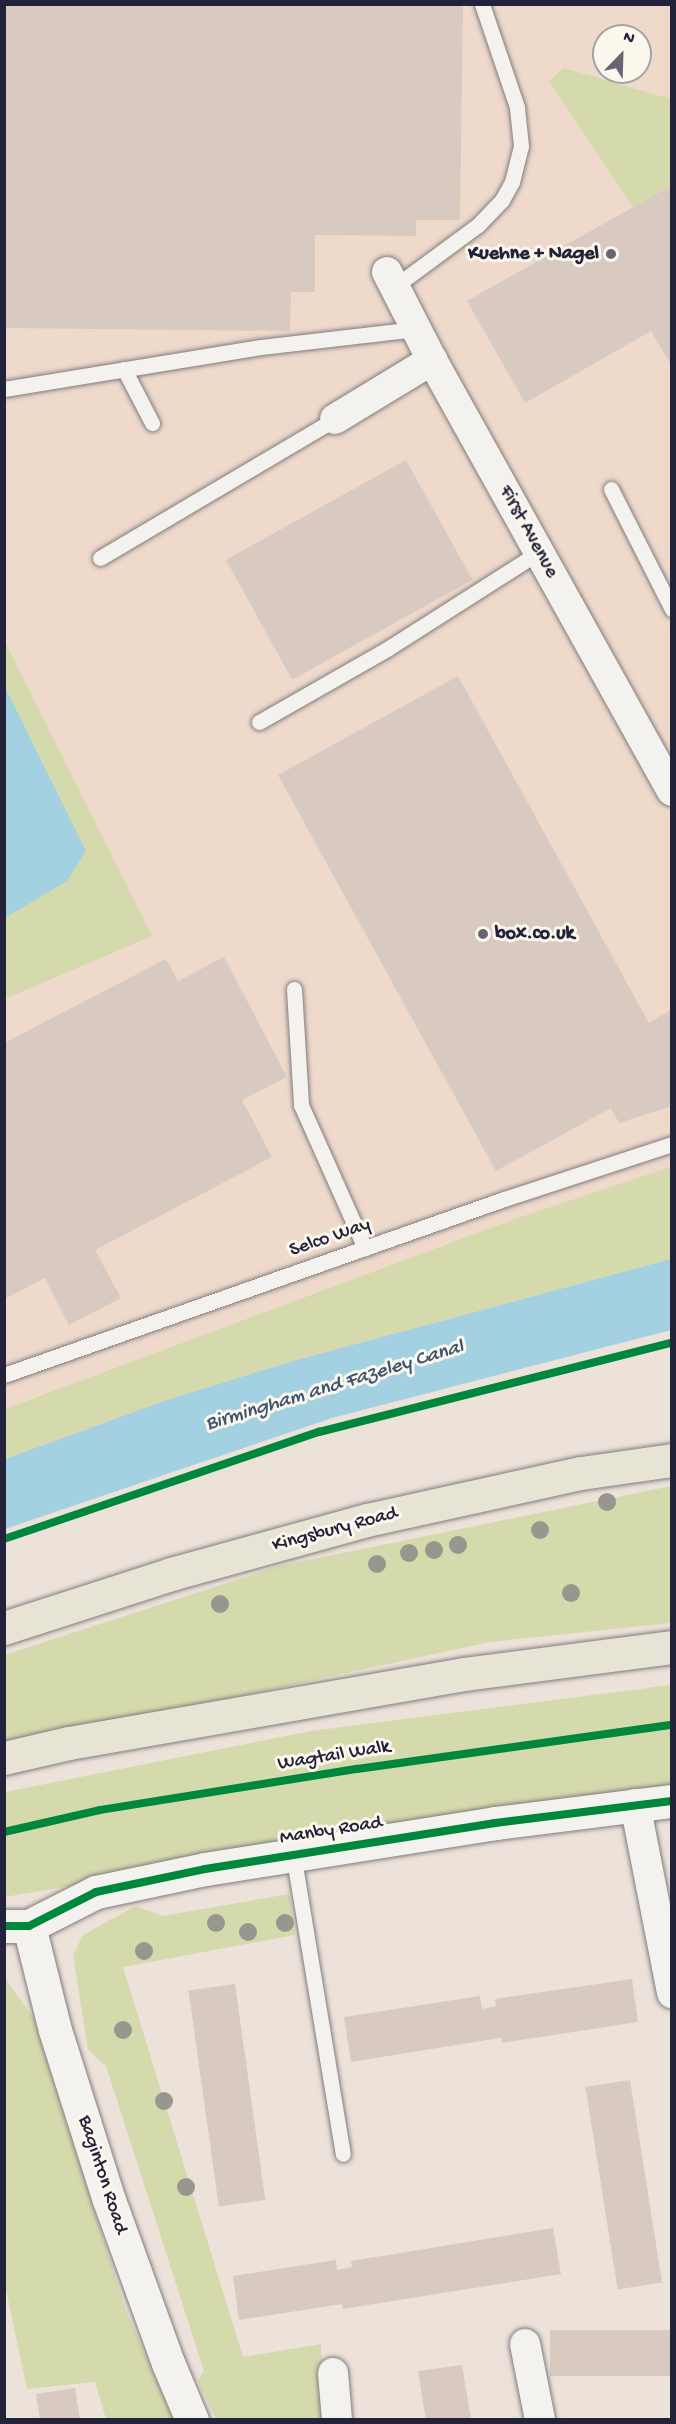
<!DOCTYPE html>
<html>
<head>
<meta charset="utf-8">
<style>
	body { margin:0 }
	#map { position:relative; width:676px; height:2424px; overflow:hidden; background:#ece2da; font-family:"Gochi Hand",sans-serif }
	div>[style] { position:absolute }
	.built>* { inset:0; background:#eed9cb }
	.green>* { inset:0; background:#d5daad }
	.water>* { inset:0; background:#a3d1e2 }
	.building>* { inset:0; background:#d9cac1; transform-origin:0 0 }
	.roads { filter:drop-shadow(0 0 2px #817d7e) drop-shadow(0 0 2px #817d7e) }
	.lane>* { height:15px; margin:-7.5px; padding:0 7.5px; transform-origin:7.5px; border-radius:7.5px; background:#f4f2ee }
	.street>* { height:30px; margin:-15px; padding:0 15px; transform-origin:15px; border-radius:15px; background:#f4f2ee }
	.secondary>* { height:33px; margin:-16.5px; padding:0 16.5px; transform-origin:16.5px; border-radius:16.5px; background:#f4f2ee }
	.highway>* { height:33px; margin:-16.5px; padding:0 16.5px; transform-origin:16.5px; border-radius:16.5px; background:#e7e3d5 }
	.cycleway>* { height:8px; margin:-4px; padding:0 4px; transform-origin:4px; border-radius:4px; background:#00873e }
	.trees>* { width:18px; height:18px; margin:-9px; border-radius:50%; background:#97968f }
	.dots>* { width:16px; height:16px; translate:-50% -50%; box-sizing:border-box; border:3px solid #fbf7ec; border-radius:50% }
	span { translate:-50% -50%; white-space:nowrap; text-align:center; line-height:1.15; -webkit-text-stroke:6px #fbf7ec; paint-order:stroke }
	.poi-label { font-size:20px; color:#22223b; font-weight:700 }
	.right { translate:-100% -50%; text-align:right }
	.left { translate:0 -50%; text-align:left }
	.street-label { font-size:20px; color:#22223b }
	.water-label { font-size:21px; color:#3f546e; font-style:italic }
	.frame { position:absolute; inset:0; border:6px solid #22223b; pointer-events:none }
	.north { position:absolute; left:592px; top:24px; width:60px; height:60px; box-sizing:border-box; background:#fbf7ec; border:2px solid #a4a2a5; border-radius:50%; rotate:23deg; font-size:16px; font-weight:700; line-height:24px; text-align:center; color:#22223b }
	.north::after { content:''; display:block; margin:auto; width:21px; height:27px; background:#696573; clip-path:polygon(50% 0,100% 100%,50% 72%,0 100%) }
</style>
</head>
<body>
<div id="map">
	<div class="built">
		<i style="clip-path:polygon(evenodd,5px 5px,671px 5px,671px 1259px,404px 1330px,5px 1459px,5px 999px,151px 936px,5px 639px,5px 5px,604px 36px,640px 36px,640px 72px,604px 72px,604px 36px)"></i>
	</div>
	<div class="green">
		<i style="clip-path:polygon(564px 68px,671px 99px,671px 185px,633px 207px,549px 81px)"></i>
		<i style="clip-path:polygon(4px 639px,152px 936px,5px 999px,4px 999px)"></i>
		<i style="clip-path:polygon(671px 1167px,671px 1259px,289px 1362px,164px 1401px,5px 1459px,5px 1409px,515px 1219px)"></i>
		<i style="clip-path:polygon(671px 1486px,671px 1623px,490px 1642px,5px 1747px,4px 1655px,279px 1566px)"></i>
		<i style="clip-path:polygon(671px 1685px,671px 1790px,601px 1795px,5px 1897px,5px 1792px,311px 1731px)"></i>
		<i style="clip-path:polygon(289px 1894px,295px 1935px,123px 1967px,243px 2357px,321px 2344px,325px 2419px,216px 2419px,198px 2381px,204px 2371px,106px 2066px,88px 2050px,73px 1955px,83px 1935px,135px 1906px,163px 1916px)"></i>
		<i style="clip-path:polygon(5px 1978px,33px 2017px,125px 2308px,173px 2419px,106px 2419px,95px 2382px,27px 2389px,5px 2285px)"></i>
	</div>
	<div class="water">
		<i style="clip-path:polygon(4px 685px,86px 851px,67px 881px,5px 918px)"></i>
		<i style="clip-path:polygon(671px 1259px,671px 1330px,332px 1418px,5px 1529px,5px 1459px,164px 1401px,289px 1362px)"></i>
	</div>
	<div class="building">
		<i style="clip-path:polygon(4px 4px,463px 4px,460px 220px,416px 220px,416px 236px,315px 235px,315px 292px,291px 292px,290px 331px,4px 328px)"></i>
		<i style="clip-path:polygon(672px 185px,672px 367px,651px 331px,525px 403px,467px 301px)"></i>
		<i style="left:406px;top:460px;width:137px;height:206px;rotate:61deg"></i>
		<i style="clip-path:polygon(458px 676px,649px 1023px,672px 1009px,672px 1106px,619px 1123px,611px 1108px,496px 1171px,278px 775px)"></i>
		<i style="clip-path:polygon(224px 957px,287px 1077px,242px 1100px,272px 1157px,95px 1250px,121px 1298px,69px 1325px,45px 1278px,4px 1299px,4px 1043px,166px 959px,178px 981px)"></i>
		<i style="clip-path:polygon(632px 1979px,638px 2022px,502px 2043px,502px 2038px,487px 2040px,351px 2062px,344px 2017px,480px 1996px,482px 2009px,496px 2006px,495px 1999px)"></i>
		<i style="left:235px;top:1984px;width:218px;height:47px;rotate:82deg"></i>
		<i style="left:630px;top:2080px;width:205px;height:45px;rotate:81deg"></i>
		<i style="clip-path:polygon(553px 2228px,561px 2274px,343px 2309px,342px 2304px,239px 2320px,233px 2276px,336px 2260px,337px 2270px,352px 2267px,351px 2261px)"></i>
		<i style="left:672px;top:2330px;width:46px;height:122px;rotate:90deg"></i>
		<i style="clip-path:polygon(462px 2365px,471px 2420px,426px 2420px,418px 2371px)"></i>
		<i style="clip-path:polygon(75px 2388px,80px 2420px,40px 2420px,36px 2394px)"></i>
	</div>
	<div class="roads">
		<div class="lane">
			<i style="left:394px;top:287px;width:104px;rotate:-36.4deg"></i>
			<i style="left:478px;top:225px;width:35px;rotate:-46deg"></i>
			<i style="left:502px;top:200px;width:21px;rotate:-61deg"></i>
			<i style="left:512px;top:182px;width:37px;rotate:-76deg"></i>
			<i style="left:521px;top:146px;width:39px;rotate:-96deg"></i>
			<i style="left:517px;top:107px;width:109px;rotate:-108.8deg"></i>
			<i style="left:124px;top:369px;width:61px;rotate:62.6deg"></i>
			<i style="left:4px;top:389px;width:260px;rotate:-9.3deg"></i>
			<i style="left:261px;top:347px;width:156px;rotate:-6.6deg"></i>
			<i style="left:611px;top:489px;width:135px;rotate:63.1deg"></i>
			<i style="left:100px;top:558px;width:273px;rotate:-30.6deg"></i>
			<i style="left:259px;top:722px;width:147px;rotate:-29.7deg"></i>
			<i style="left:387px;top:649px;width:180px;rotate:-32.5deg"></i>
			<i style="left:294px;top:989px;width:116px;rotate:86.5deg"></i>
			<i style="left:301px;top:1105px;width:157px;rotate:65.9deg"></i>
			<i style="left:4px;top:1375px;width:530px;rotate:-19.39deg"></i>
			<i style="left:504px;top:1199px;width:177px;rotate:-18.1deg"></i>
			<i style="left:293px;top:1853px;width:305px;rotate:80.6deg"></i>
		</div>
		<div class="street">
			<i style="left:387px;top:272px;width:99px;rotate:62.9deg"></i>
			<i style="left:432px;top:360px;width:493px;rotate:60.9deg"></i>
			<i style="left:335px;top:419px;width:114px;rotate:-31.3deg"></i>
			<i style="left:635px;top:1804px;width:193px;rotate:78.9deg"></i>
			<i style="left:525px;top:2344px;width:77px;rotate:78.8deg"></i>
			<i style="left:333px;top:2373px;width:47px;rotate:85.1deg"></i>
		</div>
		<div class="secondary">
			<i style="left:4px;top:1926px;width:25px"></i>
			<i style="left:29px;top:1926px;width:75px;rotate:-26.9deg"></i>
			<i style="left:96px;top:1892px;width:111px;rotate:-11.9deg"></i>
			<i style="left:205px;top:1869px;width:294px;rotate:-9deg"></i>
			<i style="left:495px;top:1823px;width:178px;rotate:-7.1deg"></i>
			<i style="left:29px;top:1926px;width:107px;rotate:76deg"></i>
			<i style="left:55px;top:2030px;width:178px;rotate:72.4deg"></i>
			<i style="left:109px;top:2200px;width:173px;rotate:70.1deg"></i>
			<i style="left:168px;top:2363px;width:62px;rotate:67.2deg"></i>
		</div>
		<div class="highway">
			<i style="left:4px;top:1628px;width:176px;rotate:-17.9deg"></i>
			<i style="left:171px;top:1574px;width:203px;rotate:-15.4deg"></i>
			<i style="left:367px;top:1520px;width:219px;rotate:-12.4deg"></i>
			<i style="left:581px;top:1473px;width:92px;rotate:-8.1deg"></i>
			<i style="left:4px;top:1758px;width:67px;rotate:-13deg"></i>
			<i style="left:69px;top:1743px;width:401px;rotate:-9.9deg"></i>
			<i style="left:464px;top:1674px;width:210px;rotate:-7.4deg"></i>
		</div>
	</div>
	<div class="cycleway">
		<i style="left:4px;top:1539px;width:333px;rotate:-18.8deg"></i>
		<i style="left:319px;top:1432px;width:364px;rotate:-14.2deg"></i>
		<i style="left:4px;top:1832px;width:98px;rotate:-12.9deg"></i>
		<i style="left:100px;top:1810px;width:260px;rotate:-9.1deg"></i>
		<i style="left:357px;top:1769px;width:318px;rotate:-8deg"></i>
		<i style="left:4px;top:1926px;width:25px"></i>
		<i style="left:29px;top:1926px;width:75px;rotate:-26.9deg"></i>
		<i style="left:96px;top:1892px;width:111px;rotate:-11.9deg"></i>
		<i style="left:205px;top:1869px;width:294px;rotate:-9deg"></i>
		<i style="left:495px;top:1823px;width:178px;rotate:-7.1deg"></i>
	</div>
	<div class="trees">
		<i style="left:607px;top:1502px"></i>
		<i style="left:540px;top:1530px"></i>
		<i style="left:458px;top:1545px"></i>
		<i style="left:434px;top:1550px"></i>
		<i style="left:409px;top:1553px"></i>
		<i style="left:377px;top:1564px"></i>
		<i style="left:571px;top:1593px"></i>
		<i style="left:220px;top:1604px"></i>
		<i style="left:216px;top:1923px"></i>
		<i style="left:285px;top:1923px"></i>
		<i style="left:248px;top:1932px"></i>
		<i style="left:144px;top:1951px"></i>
		<i style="left:123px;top:2030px"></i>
		<i style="left:164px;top:2101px"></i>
		<i style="left:186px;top:2187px"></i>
	</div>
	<div class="dots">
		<i style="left:611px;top:254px;background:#696573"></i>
		<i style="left:483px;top:934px;background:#696573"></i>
	</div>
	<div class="poi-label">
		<span class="right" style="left:599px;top:254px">Kuehne + Nagel</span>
		<span class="left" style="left:495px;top:934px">box.co.uk</span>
	</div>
	<div class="street-label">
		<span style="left:528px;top:532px;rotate:61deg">First Avenue</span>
		<span style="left:330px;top:1238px;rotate:-19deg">Selco Way</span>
		<span style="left:335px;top:1530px;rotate:-15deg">Kingsbury Road</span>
		<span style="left:334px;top:1756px;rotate:-9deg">Wagtail Walk</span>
		<span style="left:331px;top:1831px;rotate:-9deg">Manby Road</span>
		<span style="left:102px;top:2175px;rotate:72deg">Baginton Road</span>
	</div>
	<div class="water-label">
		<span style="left:335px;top:1387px;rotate:-17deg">Birmingham and Fazeley Canal</span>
	</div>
	<div class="frame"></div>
	<div class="north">N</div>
</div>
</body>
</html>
